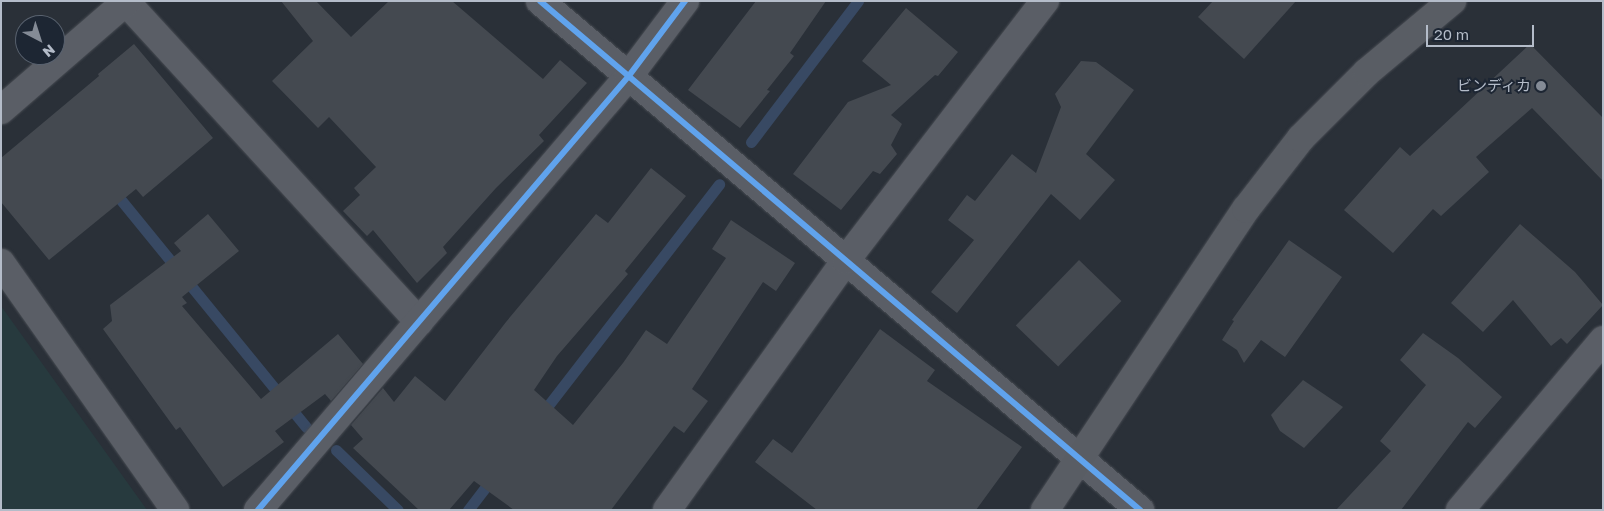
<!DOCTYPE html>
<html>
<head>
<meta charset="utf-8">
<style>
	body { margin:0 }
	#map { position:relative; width:1604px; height:511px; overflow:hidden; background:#2a3038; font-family:"Golos Text","Noto Sans JP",sans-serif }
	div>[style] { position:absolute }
	.green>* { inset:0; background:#273a3e }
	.stream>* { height:11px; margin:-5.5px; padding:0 5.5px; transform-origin:5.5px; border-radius:5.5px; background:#384963 }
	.building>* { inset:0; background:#444950; transform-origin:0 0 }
	.roads { filter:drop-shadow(0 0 1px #484c53) drop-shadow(0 0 1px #484c53) }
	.street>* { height:28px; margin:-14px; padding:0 14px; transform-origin:14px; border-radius:14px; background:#5a5e66 }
	.secondary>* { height:28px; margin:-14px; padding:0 14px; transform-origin:14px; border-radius:14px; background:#595d64 }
	.cycleway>* { height:6px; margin:-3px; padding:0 3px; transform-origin:3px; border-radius:3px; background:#60a3ed }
	.dots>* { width:14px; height:14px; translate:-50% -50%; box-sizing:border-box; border:2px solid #1d2633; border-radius:50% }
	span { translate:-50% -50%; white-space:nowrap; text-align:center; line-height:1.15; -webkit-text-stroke:4px #1d2633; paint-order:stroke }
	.poi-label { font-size:15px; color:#b4bcc9 }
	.right { translate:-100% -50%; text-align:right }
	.frame { position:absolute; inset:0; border:2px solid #b4bcc9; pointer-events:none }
	.north { position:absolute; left:15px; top:15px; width:50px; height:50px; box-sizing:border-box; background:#1d2633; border:1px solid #59626f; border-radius:50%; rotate:140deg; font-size:14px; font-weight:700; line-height:20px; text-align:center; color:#b4bcc9 }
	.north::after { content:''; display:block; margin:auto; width:18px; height:22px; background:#848b96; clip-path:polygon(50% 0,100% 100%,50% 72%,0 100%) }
	.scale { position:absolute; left:1426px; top:25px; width:108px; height:22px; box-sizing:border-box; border:2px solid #b4bcc9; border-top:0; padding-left:6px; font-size:15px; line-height:18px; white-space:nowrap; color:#b4bcc9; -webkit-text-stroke:4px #1d2633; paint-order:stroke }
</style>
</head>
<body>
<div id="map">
	<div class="green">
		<i style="clip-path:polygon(1px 306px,147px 510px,1px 510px)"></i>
	</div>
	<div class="stream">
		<i style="left:751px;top:142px;width:177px;rotate:-52.8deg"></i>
		<i style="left:112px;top:189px;width:307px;rotate:50.8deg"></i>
		<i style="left:540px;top:416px;width:293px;rotate:-52.3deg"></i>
		<i style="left:336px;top:450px;width:86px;rotate:44.1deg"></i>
		<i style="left:468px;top:510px;width:43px;rotate:-52.6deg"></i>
	</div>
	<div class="building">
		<i style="clip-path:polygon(281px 1px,316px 1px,351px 37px,389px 1px,452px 1px,543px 79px,560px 60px,587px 83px,539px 135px,544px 141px,496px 188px,443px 247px,447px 253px,417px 283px,373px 230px,367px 236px,343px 211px,360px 195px,354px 188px,376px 167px,329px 117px,318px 128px,272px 81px,313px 41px)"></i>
		<i style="clip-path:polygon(756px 1px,826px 1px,790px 53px,794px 56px,767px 90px,770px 91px,740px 128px,688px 90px)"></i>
		<i style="clip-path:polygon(1213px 1px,1296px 1px,1244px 59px,1198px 17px)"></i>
		<i style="clip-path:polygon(906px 8px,958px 52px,938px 76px,935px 75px,891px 115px,902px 124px,891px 145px,897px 154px,880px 174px,873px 171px,841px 210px,793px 174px,848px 102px,891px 85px,862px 61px)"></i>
		<i style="clip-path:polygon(134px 44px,213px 138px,143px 197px,136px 189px,49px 260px,1px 202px,1px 158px,99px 76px,98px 74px)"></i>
		<i style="clip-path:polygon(1530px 44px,1603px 118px,1603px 181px,1532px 108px,1476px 157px,1489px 172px,1441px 216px,1433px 209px,1393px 253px,1344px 210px,1400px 147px,1410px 156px)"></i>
		<i style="clip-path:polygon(1081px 61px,1096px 62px,1134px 90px,1086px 154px,1115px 180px,1080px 220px,1051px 194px,957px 313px,931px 292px,974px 240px,948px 220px,967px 195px,975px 201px,1012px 154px,1036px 173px,1061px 107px,1055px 94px)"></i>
		<i style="clip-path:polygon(651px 168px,686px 196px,625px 271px,628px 274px,557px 356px,534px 390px,573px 425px,623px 363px,646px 330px,667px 344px,726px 258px,712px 249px,731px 220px,795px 263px,776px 291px,763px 282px,692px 389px,708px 401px,684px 433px,674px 426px,611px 510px,514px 510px,474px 481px,449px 510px,419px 510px,353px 448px,363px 439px,351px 425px,383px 388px,394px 402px,415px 376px,445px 401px,506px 322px,596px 214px,608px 223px)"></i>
		<i style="clip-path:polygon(208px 214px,239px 251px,182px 297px,187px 303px,182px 306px,261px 399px,338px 334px,363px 364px,331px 401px,325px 394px,275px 431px,284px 442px,223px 487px,180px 427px,176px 430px,103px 329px,112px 321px,110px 305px,181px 251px,174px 243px)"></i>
		<i style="clip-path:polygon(1520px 224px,1575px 272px,1603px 305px,1567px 344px,1561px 338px,1551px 346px,1513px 300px,1483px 332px,1451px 303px)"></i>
		<i style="clip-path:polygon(1289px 240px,1342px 277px,1285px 357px,1261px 340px,1244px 363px,1237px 350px,1222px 340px,1234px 321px,1232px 320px)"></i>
		<i style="left:1079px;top:260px;width:59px;height:91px;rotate:44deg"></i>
		<i style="clip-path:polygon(880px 329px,935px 370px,927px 381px,1022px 447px,976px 510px,817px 510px,755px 462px,773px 439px,792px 453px)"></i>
		<i style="clip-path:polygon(1423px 333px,1458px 358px,1502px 397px,1475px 428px,1468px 422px,1401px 510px,1336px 510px,1391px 451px,1380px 441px,1426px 385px,1400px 360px)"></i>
		<i style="clip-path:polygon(1303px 380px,1343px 407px,1304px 448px,1280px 431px,1271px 415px)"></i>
	</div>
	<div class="roads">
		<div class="street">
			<i style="left:540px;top:1px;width:787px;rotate:40.31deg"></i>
			<i style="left:126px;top:2px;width:434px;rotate:47.5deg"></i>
			<i style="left:1px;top:110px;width:167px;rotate:-40.9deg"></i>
			<i style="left:1px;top:263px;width:302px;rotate:54.8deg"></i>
			<i style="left:258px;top:510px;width:570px;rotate:-49.49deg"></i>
			<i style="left:628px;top:77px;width:95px;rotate:-53.1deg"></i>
			<i style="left:667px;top:510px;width:307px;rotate:-54.4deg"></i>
			<i style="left:846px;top:260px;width:327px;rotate:-52.5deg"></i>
			<i style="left:1460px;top:510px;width:222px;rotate:-49.9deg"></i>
		</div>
		<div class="secondary">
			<i style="left:1045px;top:510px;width:362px;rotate:-56.3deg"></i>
			<i style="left:1246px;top:209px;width:90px;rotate:-52.2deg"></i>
			<i style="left:1301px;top:138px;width:93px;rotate:-45deg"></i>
			<i style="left:1367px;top:72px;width:111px;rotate:-39.9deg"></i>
		</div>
	</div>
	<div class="cycleway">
		<i style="left:540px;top:1px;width:787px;rotate:40.31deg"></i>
		<i style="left:258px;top:510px;width:570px;rotate:-49.49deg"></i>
		<i style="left:628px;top:77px;width:95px;rotate:-53.1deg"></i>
	</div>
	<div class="dots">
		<i style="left:1541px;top:86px;background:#848b96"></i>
	</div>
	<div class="poi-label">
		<span class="right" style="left:1531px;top:86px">ビンディカ</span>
	</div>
	<div class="frame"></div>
	<div class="north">N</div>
	<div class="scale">20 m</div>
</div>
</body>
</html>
